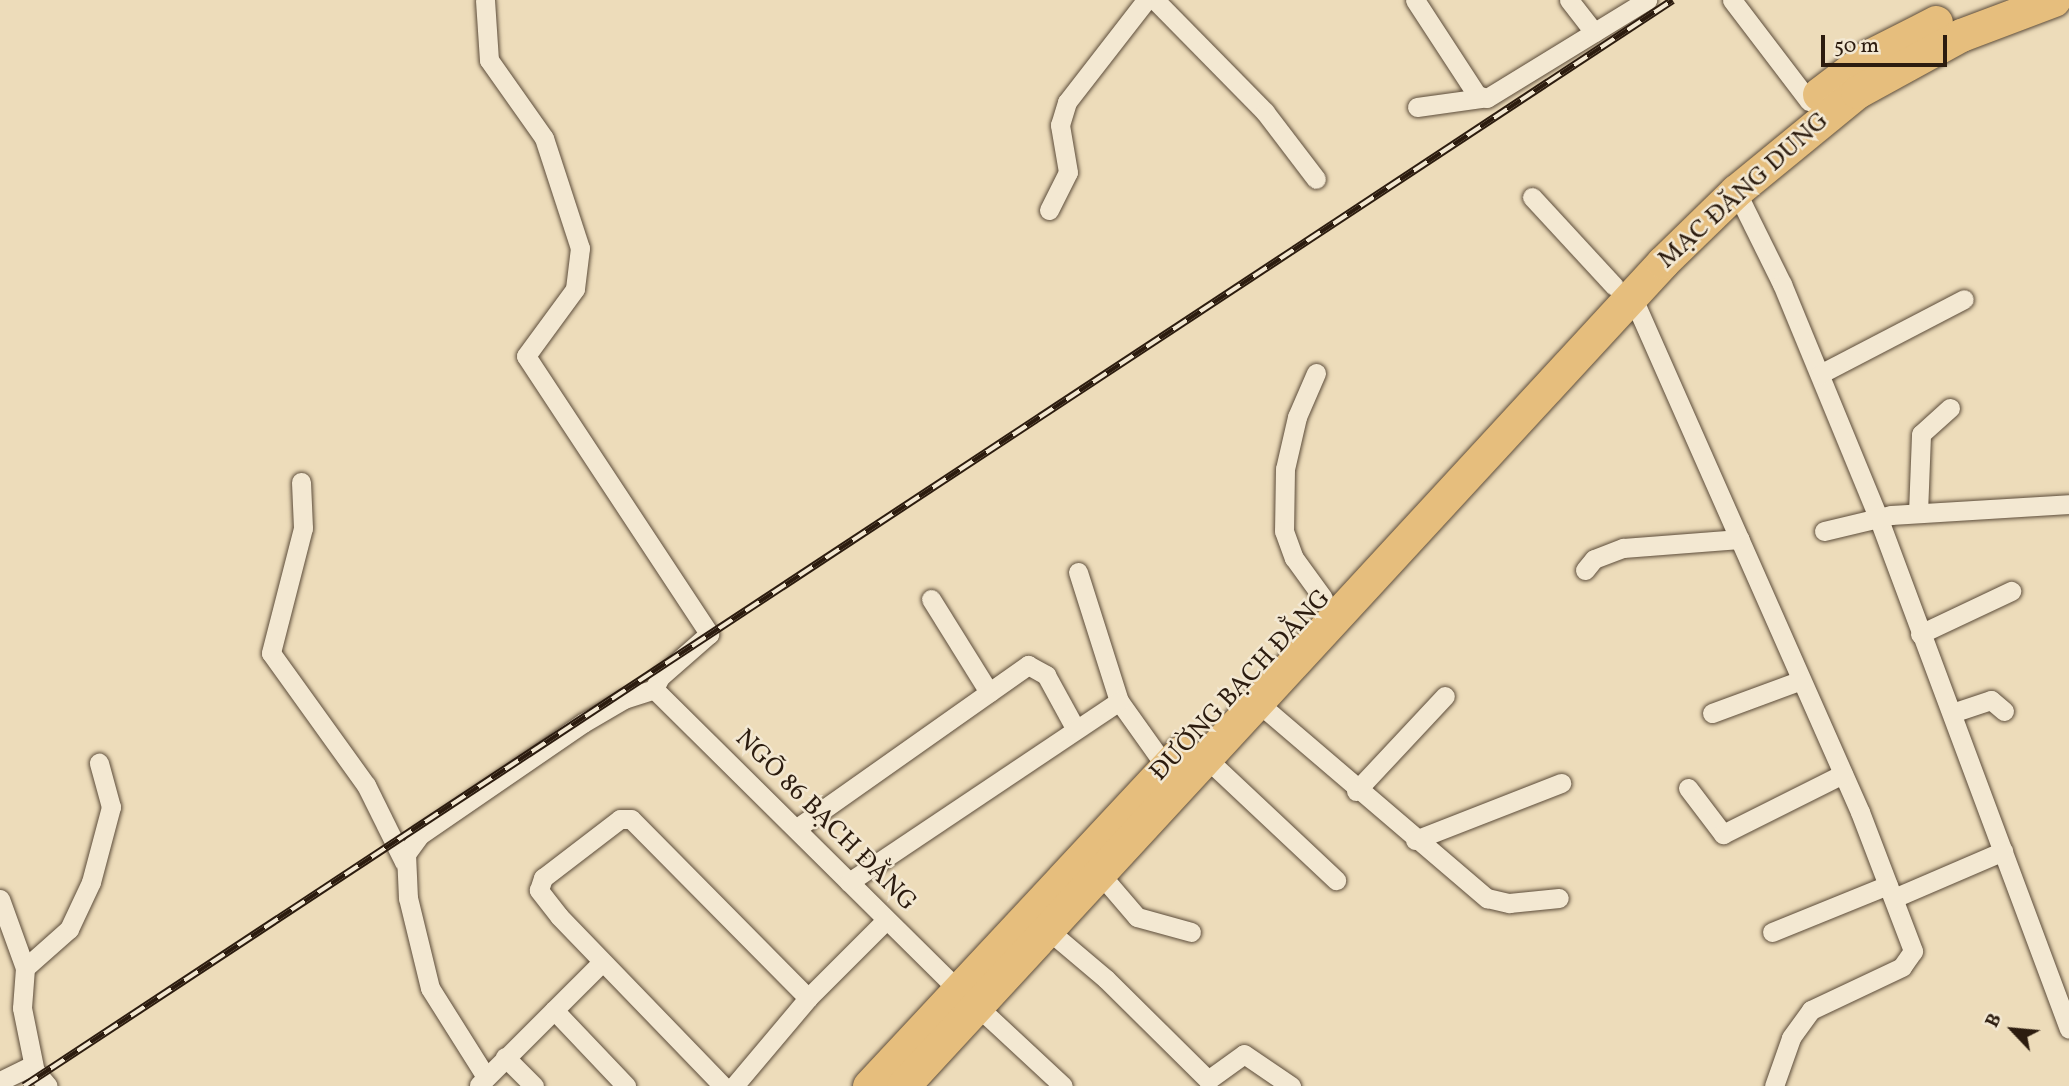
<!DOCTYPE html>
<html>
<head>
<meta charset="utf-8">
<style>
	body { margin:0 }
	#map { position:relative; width:2069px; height:1086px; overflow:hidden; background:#eddcba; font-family:Vollkorn,serif }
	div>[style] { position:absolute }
	.roads { filter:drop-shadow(0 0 2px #5c4c3a) drop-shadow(0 0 2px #5c4c3a) }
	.street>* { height:19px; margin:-9.5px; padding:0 9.5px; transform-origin:9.5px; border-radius:9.5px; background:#f3e8d2 }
	.highway>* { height:33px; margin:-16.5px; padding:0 16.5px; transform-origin:16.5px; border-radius:16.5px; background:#e6be7d }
	.rail>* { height:8px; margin-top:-4px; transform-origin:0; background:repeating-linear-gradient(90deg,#f3e8d2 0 16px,#2c1c0f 0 32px); box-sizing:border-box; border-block:2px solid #2c1c0f }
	span { translate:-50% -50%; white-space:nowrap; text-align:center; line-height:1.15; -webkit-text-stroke:5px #f3e8d2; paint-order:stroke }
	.street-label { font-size:26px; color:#2c1c0f }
	.north { position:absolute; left:1978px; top:995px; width:70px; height:70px; -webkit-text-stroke:5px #f3e8d2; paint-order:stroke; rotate:296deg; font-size:19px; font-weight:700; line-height:28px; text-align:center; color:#2c1c0f }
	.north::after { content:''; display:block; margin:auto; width:24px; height:32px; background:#2c1c0f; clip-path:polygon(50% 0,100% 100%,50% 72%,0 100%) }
	.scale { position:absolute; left:1821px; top:35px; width:126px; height:32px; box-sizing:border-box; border:4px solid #2c1c0f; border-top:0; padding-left:9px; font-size:21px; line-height:24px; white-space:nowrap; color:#2c1c0f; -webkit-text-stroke:5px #f3e8d2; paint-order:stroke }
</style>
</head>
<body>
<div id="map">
	<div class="roads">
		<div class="street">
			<i style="left:485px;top:0;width:60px;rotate:86.2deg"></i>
			<i style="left:489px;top:60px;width:95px;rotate:54.8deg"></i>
			<i style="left:544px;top:138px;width:116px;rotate:71.9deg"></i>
			<i style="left:580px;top:248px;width:41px;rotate:97deg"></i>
			<i style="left:575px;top:289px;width:83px;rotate:126.2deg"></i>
			<i style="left:526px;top:356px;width:333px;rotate:56.6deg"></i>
			<i style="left:709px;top:634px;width:65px;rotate:138.7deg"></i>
			<i style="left:660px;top:677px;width:13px;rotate:117deg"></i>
			<i style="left:1155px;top:0;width:157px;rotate:45.5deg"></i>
			<i style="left:1265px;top:112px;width:84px;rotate:52.7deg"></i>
			<i style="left:1415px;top:0;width:113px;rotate:56.9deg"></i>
			<i style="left:1477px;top:95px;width:10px;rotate:17deg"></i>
			<i style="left:1487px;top:98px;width:188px;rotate:-31.5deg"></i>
			<i style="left:1569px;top:0;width:41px;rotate:52deg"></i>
			<i style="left:1732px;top:0;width:127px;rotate:52.7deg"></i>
			<i style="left:1417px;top:107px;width:66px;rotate:-7.9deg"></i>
			<i style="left:1736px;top:191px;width:104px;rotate:63.7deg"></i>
			<i style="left:1782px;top:284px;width:252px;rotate:67.6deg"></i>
			<i style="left:1878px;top:517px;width:546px;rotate:69.54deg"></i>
			<i style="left:1532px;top:197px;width:121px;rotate:47.3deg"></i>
			<i style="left:1049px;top:210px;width:42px;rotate:-63.4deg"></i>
			<i style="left:1068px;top:172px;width:48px;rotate:-99.7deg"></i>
			<i style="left:1060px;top:125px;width:24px;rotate:-73deg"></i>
			<i style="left:1067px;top:102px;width:129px;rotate:-52.2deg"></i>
			<i style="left:1632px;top:296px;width:564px;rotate:66.16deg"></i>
			<i style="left:1860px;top:812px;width:149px;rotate:69.1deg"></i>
			<i style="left:1913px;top:951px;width:19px;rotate:125deg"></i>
			<i style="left:1902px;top:967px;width:101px;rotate:154.7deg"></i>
			<i style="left:1811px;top:1010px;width:34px;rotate:126deg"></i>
			<i style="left:1791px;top:1038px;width:51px;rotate:109.5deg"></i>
			<i style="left:1316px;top:373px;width:48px;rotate:113.4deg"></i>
			<i style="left:1297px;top:417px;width:53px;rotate:103deg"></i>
			<i style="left:1285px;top:469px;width:62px;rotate:90.9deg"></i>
			<i style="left:1284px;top:531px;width:29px;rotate:70deg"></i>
			<i style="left:1294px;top:558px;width:49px;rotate:54.1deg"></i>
			<i style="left:1820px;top:374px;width:162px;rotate:-27.5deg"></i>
			<i style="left:301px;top:482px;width:46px;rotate:87.5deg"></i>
			<i style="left:303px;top:528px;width:129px;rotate:104.4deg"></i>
			<i style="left:271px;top:653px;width:163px;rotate:54.3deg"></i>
			<i style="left:366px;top:785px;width:86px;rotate:63.7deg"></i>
			<i style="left:1918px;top:513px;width:79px;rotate:-87.8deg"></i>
			<i style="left:1921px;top:434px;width:39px;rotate:-42deg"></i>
			<i style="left:1824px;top:531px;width:69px;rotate:-13.4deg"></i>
			<i style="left:1891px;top:515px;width:178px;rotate:-3.5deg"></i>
			<i style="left:1585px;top:570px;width:14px;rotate:-51deg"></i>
			<i style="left:1594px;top:559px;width:31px;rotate:-21deg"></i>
			<i style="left:1623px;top:548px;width:117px;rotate:-4.4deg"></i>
			<i style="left:1078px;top:572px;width:135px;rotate:72.4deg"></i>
			<i style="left:1119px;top:701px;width:81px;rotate:54.5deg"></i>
			<i style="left:931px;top:599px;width:110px;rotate:58.1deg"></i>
			<i style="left:1920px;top:634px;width:101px;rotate:-25.3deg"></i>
			<i style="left:654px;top:689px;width:428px;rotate:44.7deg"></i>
			<i style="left:1256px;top:701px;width:304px;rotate:40.5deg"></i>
			<i style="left:1487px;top:898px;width:23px;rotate:13deg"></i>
			<i style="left:1509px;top:903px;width:50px;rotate:-5.7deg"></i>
			<i style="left:1712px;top:713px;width:95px;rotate:-20.3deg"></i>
			<i style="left:1952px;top:713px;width:41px;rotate:-18.4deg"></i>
			<i style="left:1991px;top:700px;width:17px;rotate:40deg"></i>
			<i style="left:1205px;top:757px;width:180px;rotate:43.2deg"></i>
			<i style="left:1688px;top:788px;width:58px;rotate:52.7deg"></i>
			<i style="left:1723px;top:834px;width:134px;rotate:-26.6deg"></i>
			<i style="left:1356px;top:791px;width:130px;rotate:-46.9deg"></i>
			<i style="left:797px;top:828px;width:283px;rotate:-35.2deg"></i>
			<i style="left:1028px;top:665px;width:21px;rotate:29deg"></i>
			<i style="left:1046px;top:675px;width:60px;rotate:61.3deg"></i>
			<i style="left:1415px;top:840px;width:157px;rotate:-21.3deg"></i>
			<i style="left:1101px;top:875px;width:55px;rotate:49.4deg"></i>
			<i style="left:1137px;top:917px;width:56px;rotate:15.5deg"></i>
			<i style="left:849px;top:882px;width:325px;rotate:-33.8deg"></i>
			<i style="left:1894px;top:898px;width:119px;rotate:-23.3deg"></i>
			<i style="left:0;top:899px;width:73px;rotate:70.1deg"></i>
			<i style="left:25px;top:968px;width:40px;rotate:94.3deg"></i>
			<i style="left:22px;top:1008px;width:60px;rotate:78.5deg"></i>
			<i style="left:1048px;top:930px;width:76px;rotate:40.2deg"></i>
			<i style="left:1106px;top:979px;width:144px;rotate:44.7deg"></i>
			<i style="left:1208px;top:1080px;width:44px;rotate:-35.8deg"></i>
			<i style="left:1244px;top:1054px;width:57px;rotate:34.2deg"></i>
			<i style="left:1772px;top:932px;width:125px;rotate:-22.1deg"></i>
			<i style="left:25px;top:968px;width:59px;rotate:-41.6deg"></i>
			<i style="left:69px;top:929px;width:52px;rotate:-64.9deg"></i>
			<i style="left:91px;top:882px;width:78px;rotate:-75.1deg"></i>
			<i style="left:111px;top:807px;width:46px;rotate:-105.3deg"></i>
			<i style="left:977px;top:1006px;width:117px;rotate:42.9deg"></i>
			<i style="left:554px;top:1010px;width:105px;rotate:46.5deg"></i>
			<i style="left:505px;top:1057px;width:41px;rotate:45deg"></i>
			<i style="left:486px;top:1077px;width:105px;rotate:-122.2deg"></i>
			<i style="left:430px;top:988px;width:93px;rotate:-103.7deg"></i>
			<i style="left:408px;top:898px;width:44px;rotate:-92.6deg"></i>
			<i style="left:406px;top:854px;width:24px;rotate:-54deg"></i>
			<i style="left:420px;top:835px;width:198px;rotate:-34.5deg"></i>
			<i style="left:583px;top:723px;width:48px;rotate:-30.3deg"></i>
			<i style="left:624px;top:699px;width:32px;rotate:-18deg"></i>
			<i style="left:0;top:1081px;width:34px;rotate:-26deg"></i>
			<i style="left:31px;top:1066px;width:26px;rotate:50deg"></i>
			<i style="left:479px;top:1085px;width:173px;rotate:-45deg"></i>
			<i style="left:723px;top:1086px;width:236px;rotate:-134deg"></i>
			<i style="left:559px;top:916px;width:33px;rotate:-128deg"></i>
			<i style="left:539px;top:890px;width:13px;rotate:-72deg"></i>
			<i style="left:543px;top:878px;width:97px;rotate:-37.5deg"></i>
			<i style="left:620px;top:819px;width:11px"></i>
			<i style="left:631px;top:819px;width:252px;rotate:45.3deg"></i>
			<i style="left:734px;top:1086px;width:115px;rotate:-49.9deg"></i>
			<i style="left:808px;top:998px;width:110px;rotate:-45deg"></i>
		</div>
		<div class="highway">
			<i style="left:1819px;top:94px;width:63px;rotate:-37.2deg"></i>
			<i style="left:1869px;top:56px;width:75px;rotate:-26.9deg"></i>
			<i style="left:869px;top:1086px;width:456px;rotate:-47deg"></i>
			<i style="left:903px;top:1086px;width:1121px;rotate:-47.31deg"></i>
			<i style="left:1663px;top:262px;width:102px;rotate:-44.2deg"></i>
			<i style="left:1736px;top:191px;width:156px;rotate:-39.3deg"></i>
			<i style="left:1857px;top:92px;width:119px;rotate:-28.7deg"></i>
			<i style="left:1961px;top:35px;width:99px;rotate:-20.6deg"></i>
		</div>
	</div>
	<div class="rail">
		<i style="left:24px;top:1086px;width:1974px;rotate:-33.37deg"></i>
	</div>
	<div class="street-label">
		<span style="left:1744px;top:191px;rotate:-42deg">MẠC ĐĂNG DUNG</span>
		<span style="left:1241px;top:686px;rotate:-47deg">ĐƯỜNG BẠCH ĐẰNG</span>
		<span style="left:825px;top:821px;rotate:45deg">NGÕ 86 BẠCH ĐẰNG</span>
	</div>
	<div class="north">B</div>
	<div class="scale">50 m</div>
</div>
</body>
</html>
